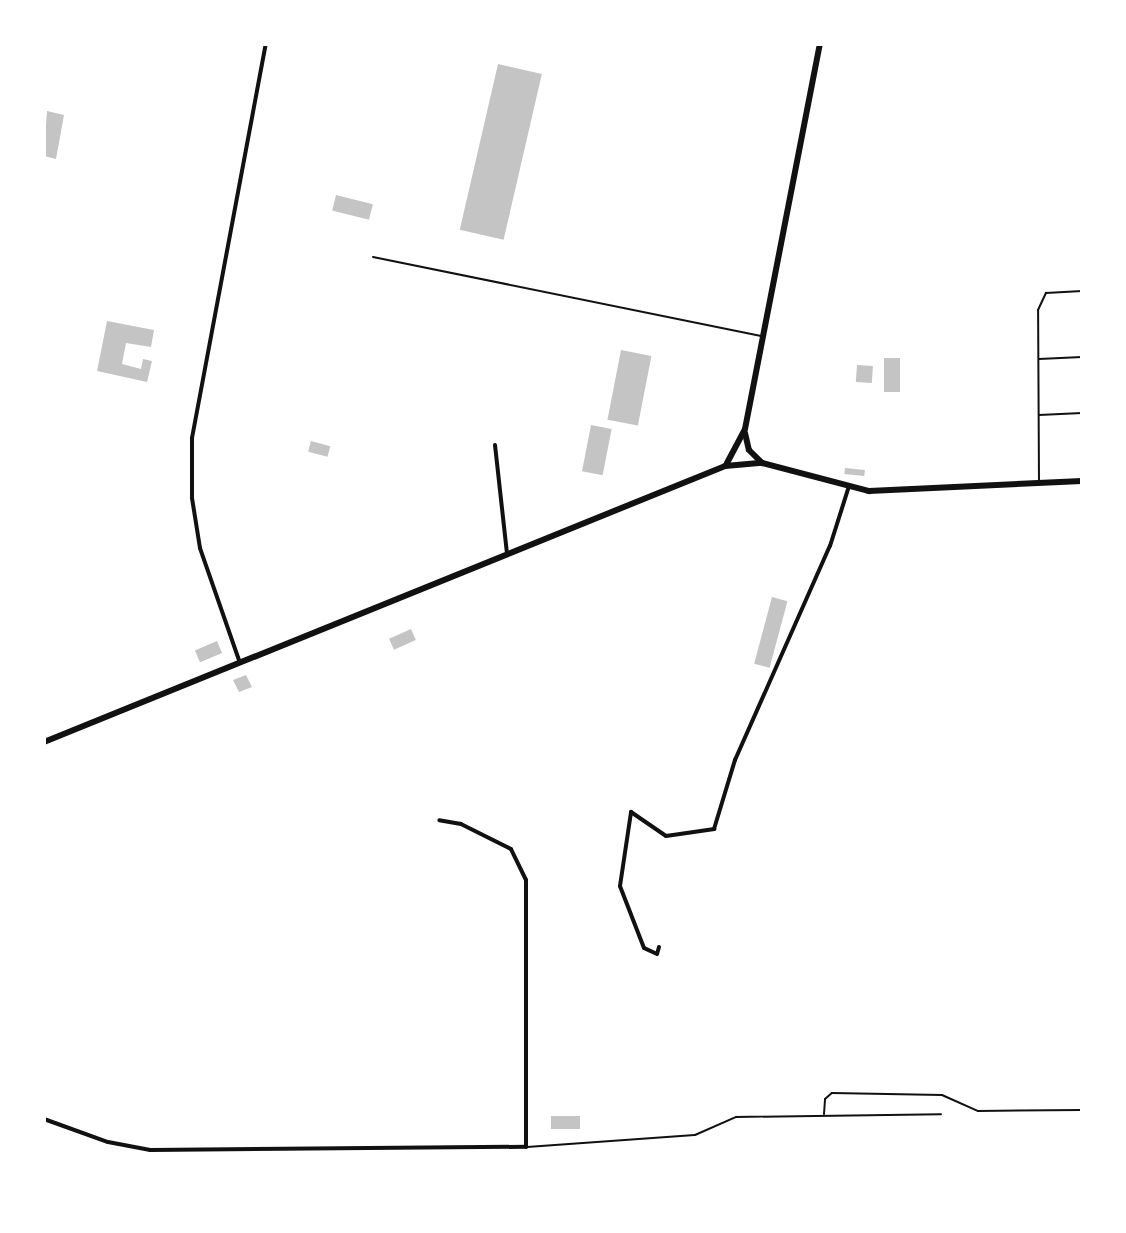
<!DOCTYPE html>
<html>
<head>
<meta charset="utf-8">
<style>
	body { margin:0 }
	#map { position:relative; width:1126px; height:1233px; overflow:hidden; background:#fff; font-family:"Alegreya Sans",sans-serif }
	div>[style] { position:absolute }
	.building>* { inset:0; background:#c4c4c4; transform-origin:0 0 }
	.service>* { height:2px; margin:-1px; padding:0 1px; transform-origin:1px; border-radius:1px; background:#111 }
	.minor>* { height:4px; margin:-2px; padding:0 2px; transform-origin:2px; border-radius:2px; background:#111 }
	.primary>* { height:6px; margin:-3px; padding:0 3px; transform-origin:3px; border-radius:3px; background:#111 }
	span { translate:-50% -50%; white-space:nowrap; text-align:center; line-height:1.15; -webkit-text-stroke:7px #fff; paint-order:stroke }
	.frame { position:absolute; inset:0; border:46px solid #fff; pointer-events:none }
</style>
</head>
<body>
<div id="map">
	<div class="building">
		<i style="left:498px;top:64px;width:45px;height:170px;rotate:13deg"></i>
		<i style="clip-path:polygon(47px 111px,64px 115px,56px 159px,44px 156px)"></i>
		<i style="left:336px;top:195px;width:38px;height:16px;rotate:14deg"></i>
		<i style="clip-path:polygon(107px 321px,154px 330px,151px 347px,126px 343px,122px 364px,141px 369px,143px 359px,152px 361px,147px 382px,97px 371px)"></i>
		<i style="left:621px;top:350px;width:31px;height:71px;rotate:11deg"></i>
		<i style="left:884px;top:358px;width:16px;height:34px"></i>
		<i style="left:857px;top:365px;width:16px;height:17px;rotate:4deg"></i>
		<i style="left:591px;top:425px;width:21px;height:47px;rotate:11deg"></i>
		<i style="left:311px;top:441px;width:20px;height:11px;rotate:15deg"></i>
		<i style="left:845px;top:468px;width:20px;height:6px;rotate:6deg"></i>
		<i style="left:772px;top:597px;width:16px;height:69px;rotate:15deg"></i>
		<i style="left:411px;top:629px;width:12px;height:24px;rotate:66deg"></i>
		<i style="left:217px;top:641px;width:13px;height:24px;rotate:67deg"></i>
		<i style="clip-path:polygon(246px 675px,252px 687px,239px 692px,233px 680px)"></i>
		<i style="left:580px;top:1116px;width:13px;height:29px;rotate:90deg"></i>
	</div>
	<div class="service">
		<i style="left:373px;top:257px;width:396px;rotate:11.5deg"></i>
		<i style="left:1039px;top:359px;width:43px;rotate:-2.7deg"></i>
		<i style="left:1039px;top:415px;width:43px;rotate:-2.7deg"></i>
		<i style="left:1039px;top:482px;width:172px;rotate:-90.3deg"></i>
		<i style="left:1038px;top:310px;width:19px;rotate:-65deg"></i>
		<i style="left:1046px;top:293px;width:36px;rotate:-3deg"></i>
		<i style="left:824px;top:1114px;width:15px;rotate:-86deg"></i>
		<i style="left:825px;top:1099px;width:9px;rotate:-41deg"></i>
		<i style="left:832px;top:1093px;width:110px;rotate:1deg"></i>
		<i style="left:942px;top:1095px;width:39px;rotate:24deg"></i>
		<i style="left:978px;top:1111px;width:104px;rotate:-0.6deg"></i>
		<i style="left:527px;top:1147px;width:168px;rotate:-4.1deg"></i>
		<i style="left:695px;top:1135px;width:45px;rotate:-23.7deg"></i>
		<i style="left:736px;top:1117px;width:205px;rotate:-0.8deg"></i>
	</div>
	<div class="minor">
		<i style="left:495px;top:445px;width:110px;rotate:83.7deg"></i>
		<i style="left:240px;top:663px;width:122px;rotate:-109.2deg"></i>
		<i style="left:200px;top:548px;width:51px;rotate:-99.1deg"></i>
		<i style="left:192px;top:498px;width:60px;rotate:-90deg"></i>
		<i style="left:192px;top:438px;width:401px;rotate:-79.4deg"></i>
		<i style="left:659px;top:947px;width:7px;rotate:106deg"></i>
		<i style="left:657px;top:954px;width:14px;rotate:-155deg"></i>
		<i style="left:644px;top:948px;width:66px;rotate:-111.2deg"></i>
		<i style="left:620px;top:886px;width:75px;rotate:-81.5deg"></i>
		<i style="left:631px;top:812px;width:42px;rotate:34.4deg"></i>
		<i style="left:666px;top:836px;width:49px;rotate:-8.3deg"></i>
		<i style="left:714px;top:829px;width:72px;rotate:-73.1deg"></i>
		<i style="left:735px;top:760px;width:234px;rotate:-66.1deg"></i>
		<i style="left:830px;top:546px;width:63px;rotate:-72.4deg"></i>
		<i style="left:44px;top:1119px;width:68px;rotate:19.8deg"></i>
		<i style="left:108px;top:1142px;width:43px;rotate:10.8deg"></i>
		<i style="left:150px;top:1150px;width:376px;rotate:-0.5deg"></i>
		<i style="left:526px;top:1147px;width:267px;rotate:-90deg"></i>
		<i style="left:526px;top:880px;width:34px;rotate:-116deg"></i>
		<i style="left:511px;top:849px;width:56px;rotate:-153.4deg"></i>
		<i style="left:461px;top:824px;width:22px;rotate:-170deg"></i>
	</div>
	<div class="primary">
		<i style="left:745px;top:433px;width:17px;rotate:77deg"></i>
		<i style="left:749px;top:450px;width:18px;rotate:45deg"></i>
		<i style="left:762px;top:463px;width:111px;rotate:14.7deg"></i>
		<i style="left:869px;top:491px;width:213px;rotate:-2.7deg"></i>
		<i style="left:727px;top:463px;width:38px;rotate:-62deg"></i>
		<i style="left:745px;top:429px;width:392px;rotate:-79deg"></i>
		<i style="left:44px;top:742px;width:735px;rotate:-22.06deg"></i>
		<i style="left:725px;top:466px;width:37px;rotate:-5deg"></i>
	</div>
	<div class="frame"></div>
</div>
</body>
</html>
